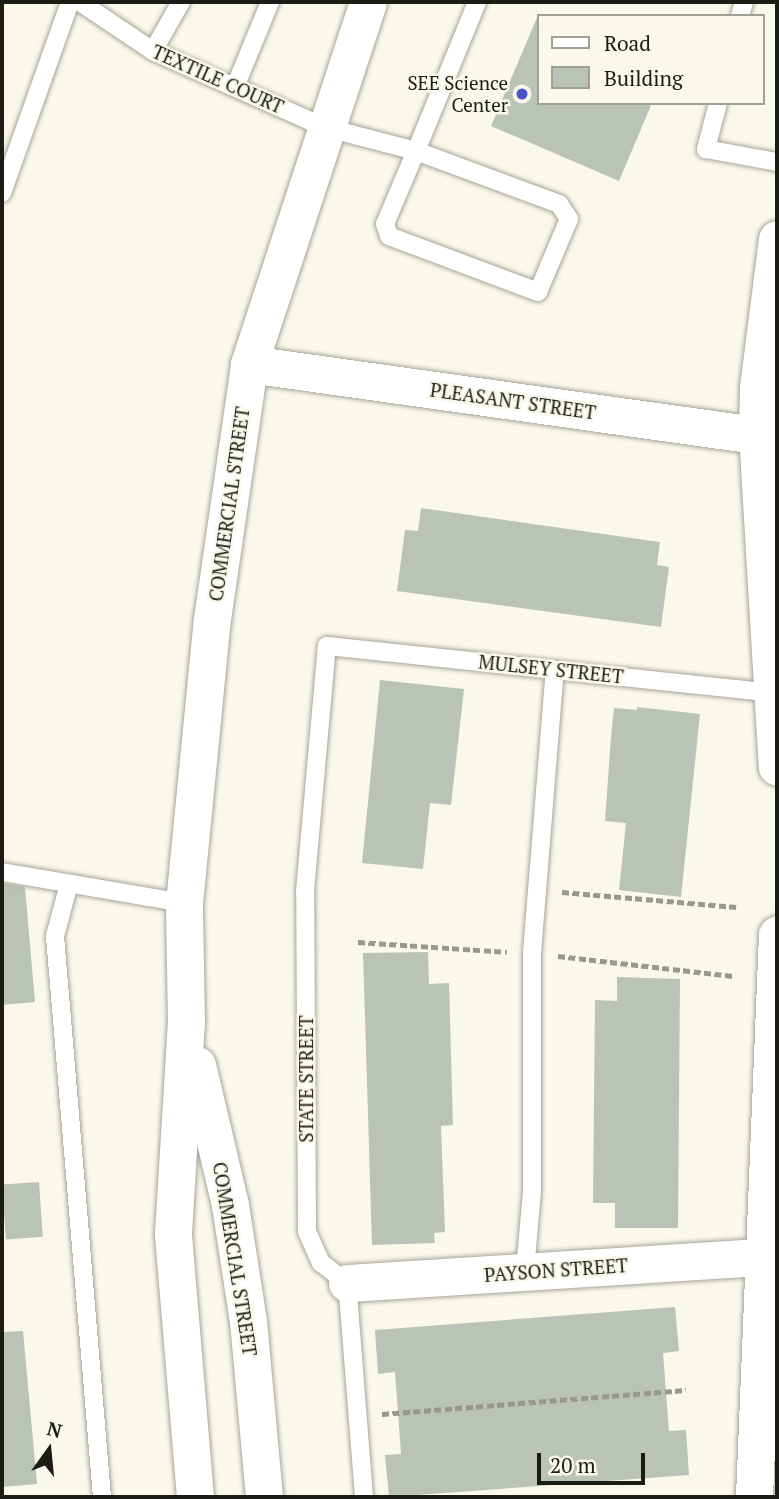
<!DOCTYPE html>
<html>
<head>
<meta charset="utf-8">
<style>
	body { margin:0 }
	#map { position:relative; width:779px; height:1499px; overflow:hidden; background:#f9f8ea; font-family:"PT Serif",serif }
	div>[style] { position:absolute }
	.building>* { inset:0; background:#bac3b7; transform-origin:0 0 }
	.path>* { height:4.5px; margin-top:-2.25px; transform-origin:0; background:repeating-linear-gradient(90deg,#99988e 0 7px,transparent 0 10.5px) }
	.roads { filter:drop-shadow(0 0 2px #a6a497) drop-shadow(0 0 2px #a6a497) }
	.lane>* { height:18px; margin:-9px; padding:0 9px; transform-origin:9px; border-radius:9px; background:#fff }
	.street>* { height:37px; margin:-18.5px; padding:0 18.5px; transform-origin:18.5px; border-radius:18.5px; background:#fff }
	.dots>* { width:19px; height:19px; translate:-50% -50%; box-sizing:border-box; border:4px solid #f9f8ea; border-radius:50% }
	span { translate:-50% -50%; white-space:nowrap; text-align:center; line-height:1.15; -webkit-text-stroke:5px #f9f8ea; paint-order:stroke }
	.street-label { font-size:19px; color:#1c1c17 }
	.poi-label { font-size:19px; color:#1c1c17 }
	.right { translate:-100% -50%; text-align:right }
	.frame { position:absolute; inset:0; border:4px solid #1c1c17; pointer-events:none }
	.legend { position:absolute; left:537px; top:14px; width:228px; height:91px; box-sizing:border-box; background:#f9f8ea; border:2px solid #a1a096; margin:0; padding:9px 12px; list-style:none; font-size:21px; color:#1c1c17 }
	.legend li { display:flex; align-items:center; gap:14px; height:35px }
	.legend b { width:35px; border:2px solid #a1a096 }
	.north { position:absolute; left:14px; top:1415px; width:70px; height:70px; -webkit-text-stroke:5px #f9f8ea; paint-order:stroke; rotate:15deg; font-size:19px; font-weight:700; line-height:28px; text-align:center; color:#1c1c17 }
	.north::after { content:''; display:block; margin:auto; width:24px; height:32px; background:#1c1c17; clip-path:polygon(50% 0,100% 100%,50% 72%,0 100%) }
	.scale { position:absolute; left:537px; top:1453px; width:108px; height:32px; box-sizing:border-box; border:4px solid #1c1c17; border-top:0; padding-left:9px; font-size:21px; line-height:24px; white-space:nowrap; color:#1c1c17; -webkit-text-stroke:5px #f9f8ea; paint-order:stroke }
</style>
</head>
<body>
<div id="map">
	<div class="building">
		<i style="clip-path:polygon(539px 13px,539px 103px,652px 103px,619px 181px,491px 126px)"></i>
		<i style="clip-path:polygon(421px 508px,660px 542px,657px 565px,669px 567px,661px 627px,397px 591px,405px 530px,418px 531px)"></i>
		<i style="clip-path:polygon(380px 680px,464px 689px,451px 805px,430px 803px,423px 869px,362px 863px)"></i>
		<i style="clip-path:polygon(637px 707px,700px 714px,681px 897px,619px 890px,626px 823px,605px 821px,611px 737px,614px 708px,637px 710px)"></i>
		<i style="clip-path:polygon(2px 883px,25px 887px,35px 1002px,2px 1005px)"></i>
		<i style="clip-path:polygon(428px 952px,429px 984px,449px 983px,453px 1125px,441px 1126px,445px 1232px,434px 1233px,435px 1243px,372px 1245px,363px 953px)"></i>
		<i style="clip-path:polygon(617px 977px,680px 979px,678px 1228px,615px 1228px,615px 1203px,593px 1203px,595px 1000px,617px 1001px)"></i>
		<i style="left:39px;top:1182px;width:55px;height:37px;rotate:86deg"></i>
		<i style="clip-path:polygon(675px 1307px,679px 1351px,663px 1353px,669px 1431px,686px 1430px,689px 1475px,389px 1497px,385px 1455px,401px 1454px,395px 1372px,378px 1374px,375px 1330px)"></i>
		<i style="clip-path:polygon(23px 1331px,37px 1484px,2px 1487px,2px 1332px)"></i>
	</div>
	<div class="path">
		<i style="left:562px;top:892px;width:175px;rotate:4.9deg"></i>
		<i style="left:358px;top:942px;width:149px;rotate:3.8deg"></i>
		<i style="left:558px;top:956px;width:176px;rotate:6.5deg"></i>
		<i style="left:382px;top:1414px;width:305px;rotate:-4.5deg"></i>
	</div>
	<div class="roads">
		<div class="lane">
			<i style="left:80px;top:2px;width:88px;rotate:33.9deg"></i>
			<i style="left:153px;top:51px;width:187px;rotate:24deg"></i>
			<i style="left:324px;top:127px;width:95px;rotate:14.6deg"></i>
			<i style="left:416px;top:151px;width:153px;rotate:20.3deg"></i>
			<i style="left:559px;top:204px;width:18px;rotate:56deg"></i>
			<i style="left:569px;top:219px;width:79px;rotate:113deg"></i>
			<i style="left:538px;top:292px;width:159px;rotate:-159.4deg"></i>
			<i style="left:389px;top:236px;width:13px;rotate:-108deg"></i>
			<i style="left:385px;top:224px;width:79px;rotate:-67deg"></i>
			<i style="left:416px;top:151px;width:161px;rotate:-67.7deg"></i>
			<i style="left:740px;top:16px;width:15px;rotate:-74deg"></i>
			<i style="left:153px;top:51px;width:56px;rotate:-60.3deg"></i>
			<i style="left:235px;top:87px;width:92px;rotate:-67.6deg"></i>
			<i style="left:718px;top:103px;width:48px;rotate:104.6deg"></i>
			<i style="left:706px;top:149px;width:72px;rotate:10.4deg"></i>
			<i style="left:2px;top:193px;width:203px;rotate:-70.4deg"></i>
			<i style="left:2px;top:872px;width:185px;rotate:9.7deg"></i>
			<i style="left:69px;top:884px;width:54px;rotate:105.1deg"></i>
			<i style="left:55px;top:936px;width:563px;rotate:85.21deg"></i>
			<i style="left:525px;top:1271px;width:80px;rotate:-85deg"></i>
			<i style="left:532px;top:1191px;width:238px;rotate:-90deg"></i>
			<i style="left:532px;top:953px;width:284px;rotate:-85.4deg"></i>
			<i style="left:364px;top:1497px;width:215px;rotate:-94.5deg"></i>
			<i style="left:347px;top:1283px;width:33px;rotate:-142deg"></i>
			<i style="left:321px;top:1263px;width:35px;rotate:-114deg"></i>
			<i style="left:307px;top:1231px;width:340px;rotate:-90.3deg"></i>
			<i style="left:305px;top:891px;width:246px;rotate:-84.9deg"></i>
			<i style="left:327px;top:646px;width:449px;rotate:6deg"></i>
		</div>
		<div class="street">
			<i style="left:777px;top:239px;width:149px;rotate:97.3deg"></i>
			<i style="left:758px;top:387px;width:46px;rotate:91.2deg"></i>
			<i style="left:757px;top:433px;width:334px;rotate:86.6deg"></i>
			<i style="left:249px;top:364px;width:533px;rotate:7.98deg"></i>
			<i style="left:197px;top:1065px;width:144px;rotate:76.7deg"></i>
			<i style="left:230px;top:1205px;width:117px;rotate:81.2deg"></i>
			<i style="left:248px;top:1321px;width:177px;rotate:84.8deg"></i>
			<i style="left:347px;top:1283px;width:419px;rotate:-3.6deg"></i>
			<i style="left:195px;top:1497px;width:265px;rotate:-94.8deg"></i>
			<i style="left:173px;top:1233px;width:210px;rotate:-86.5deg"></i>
			<i style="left:186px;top:1023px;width:120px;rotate:-91deg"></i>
			<i style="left:184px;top:903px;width:285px;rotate:-84.4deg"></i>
			<i style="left:212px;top:619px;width:258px;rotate:-81.7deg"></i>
			<i style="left:249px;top:364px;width:381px;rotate:-71.8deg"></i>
			<i style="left:754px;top:1497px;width:563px;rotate:-87.66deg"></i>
		</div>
	</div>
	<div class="dots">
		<i style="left:522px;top:94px;background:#4b53c8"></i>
	</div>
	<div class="street-label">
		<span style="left:218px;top:79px;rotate:24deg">TEXTILE COURT</span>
		<span style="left:513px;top:401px;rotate:8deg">PLEASANT STREET</span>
		<span style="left:229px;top:504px;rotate:-82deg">COMMERCIAL STREET</span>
		<span style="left:551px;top:669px;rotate:6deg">MULSEY STREET</span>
		<span style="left:306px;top:1079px;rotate:-90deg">STATE STREET</span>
		<span style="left:235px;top:1259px;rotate:81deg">COMMERCIAL STREET</span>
		<span style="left:556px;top:1270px;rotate:-4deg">PAYSON STREET</span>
	</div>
	<div class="poi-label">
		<span class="right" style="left:508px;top:94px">SEE Science<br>Center</span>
	</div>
	<div class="frame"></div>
	<ul class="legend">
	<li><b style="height:9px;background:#fff"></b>Road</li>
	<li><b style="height:19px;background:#bac3b7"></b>Building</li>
	</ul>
	<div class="north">N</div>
	<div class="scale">20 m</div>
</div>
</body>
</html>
